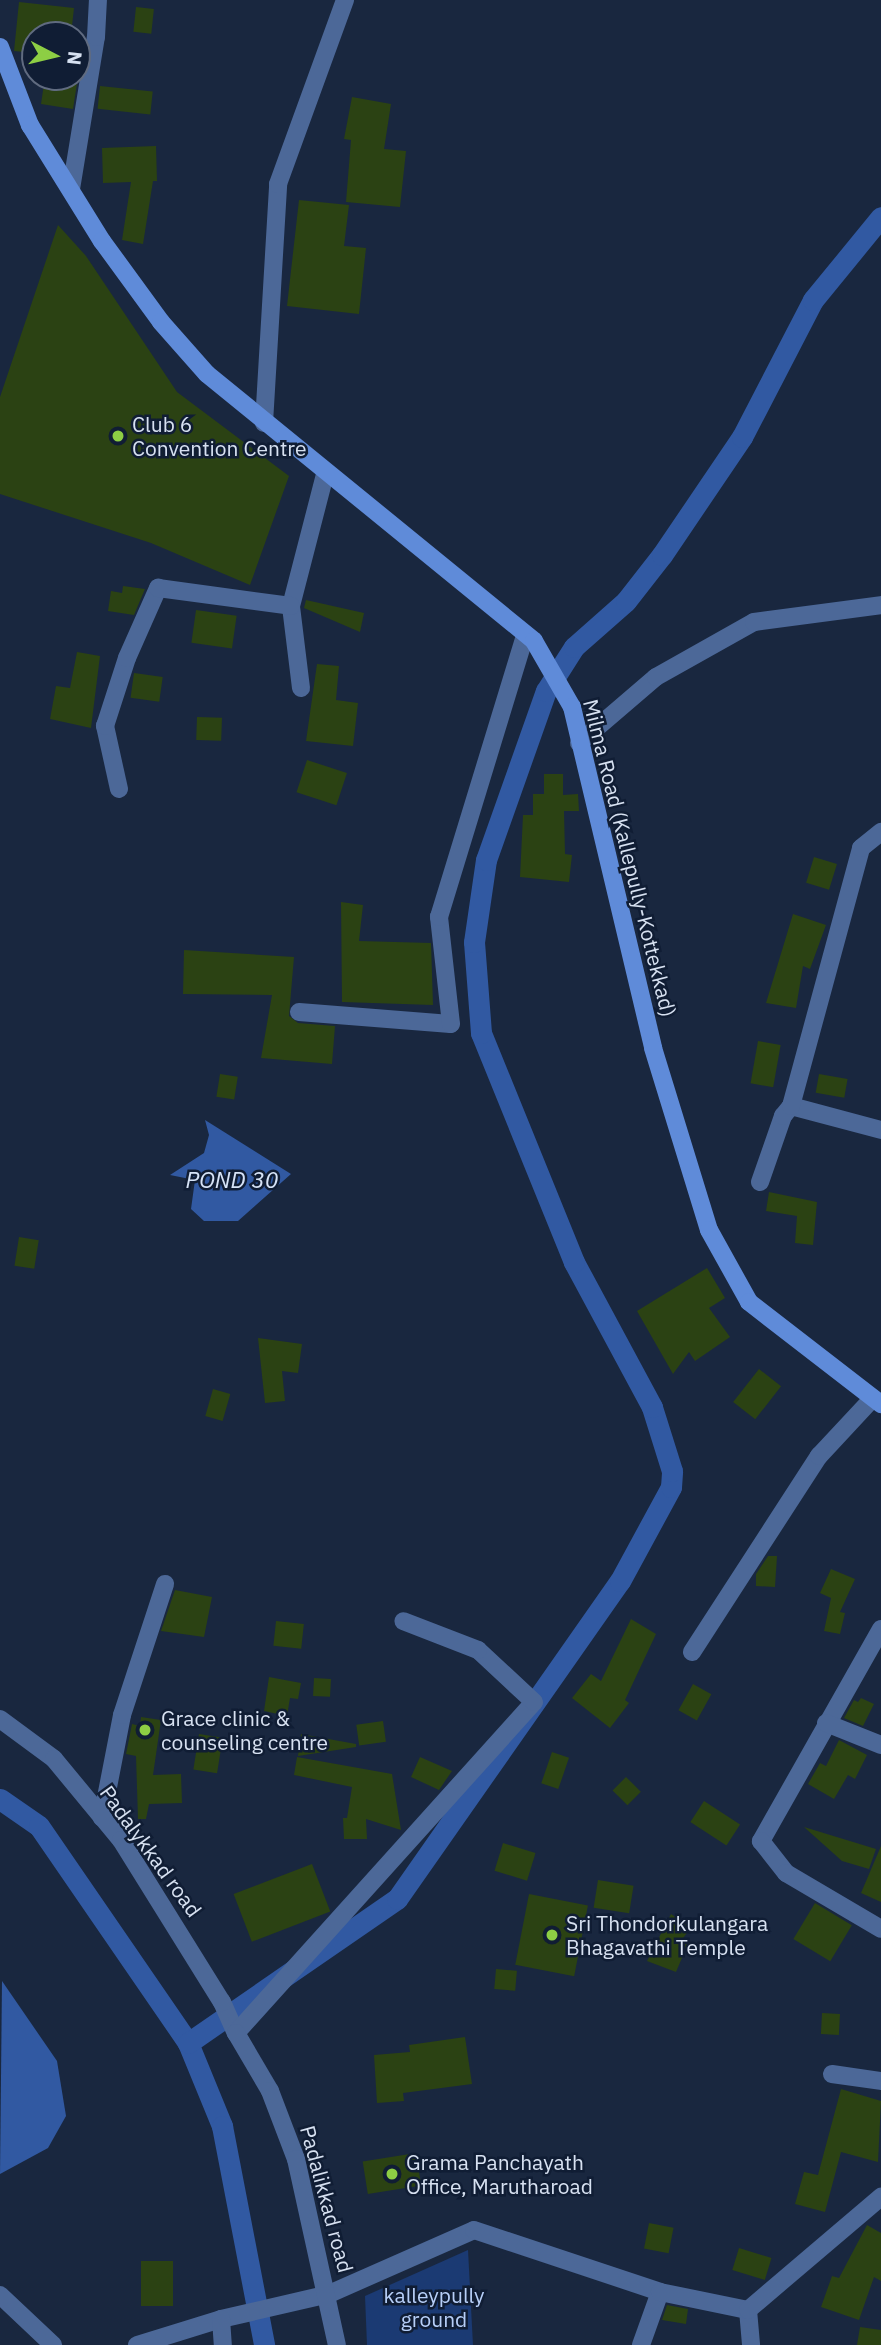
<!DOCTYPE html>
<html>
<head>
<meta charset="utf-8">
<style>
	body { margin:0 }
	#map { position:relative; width:881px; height:2345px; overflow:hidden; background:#19273f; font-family:"IBM Plex Sans",sans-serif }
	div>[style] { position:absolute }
	.green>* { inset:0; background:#1b3a73 }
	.water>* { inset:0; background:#3159a2 }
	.canal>* { height:21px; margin:-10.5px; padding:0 10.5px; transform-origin:10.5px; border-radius:10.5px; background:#3159a2 }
	.building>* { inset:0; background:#2b4213; transform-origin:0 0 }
	.minor>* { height:18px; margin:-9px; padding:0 9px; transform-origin:9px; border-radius:9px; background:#4c6898 }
	.tertiary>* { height:18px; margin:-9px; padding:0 9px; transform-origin:9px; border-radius:9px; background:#4c6898 }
	.secondary>* { height:18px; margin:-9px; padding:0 9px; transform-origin:9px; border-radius:9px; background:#5f8bd9 }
	.dots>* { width:19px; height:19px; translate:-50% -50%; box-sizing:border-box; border:4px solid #101d34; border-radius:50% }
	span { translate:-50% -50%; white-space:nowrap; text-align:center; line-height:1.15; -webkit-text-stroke:5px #101d34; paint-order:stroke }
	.poi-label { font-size:21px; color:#d7e1f1 }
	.left { translate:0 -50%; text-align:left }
	.street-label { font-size:21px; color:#d7e1f1 }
	.park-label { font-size:21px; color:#b7cff8 }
	.water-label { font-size:23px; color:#d6e3f7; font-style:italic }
	.north { position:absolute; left:21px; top:21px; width:70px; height:70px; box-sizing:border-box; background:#101d34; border:2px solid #606b80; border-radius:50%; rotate:97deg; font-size:19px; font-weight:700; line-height:28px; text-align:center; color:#d7e1f1 }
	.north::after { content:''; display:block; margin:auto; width:24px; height:32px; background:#8dce44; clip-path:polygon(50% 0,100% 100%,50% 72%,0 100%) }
</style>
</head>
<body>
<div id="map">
	<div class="green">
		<i style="clip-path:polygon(468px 2250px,473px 2345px,367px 2345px,365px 2296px)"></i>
	</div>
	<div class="water">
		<i style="clip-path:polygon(205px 1120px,291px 1174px,238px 1221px,204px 1221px,191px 1209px,195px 1180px,170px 1175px,204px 1153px,209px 1135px)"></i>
		<i style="clip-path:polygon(2px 1981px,57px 2061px,66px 2116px,48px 2148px,0 2174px)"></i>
	</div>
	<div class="canal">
		<i style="left:0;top:1799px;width:47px;rotate:34.7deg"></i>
		<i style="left:39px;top:1826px;width:263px;rotate:55.5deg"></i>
		<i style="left:188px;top:2043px;width:90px;rotate:67.7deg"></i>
		<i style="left:222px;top:2126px;width:223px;rotate:79.1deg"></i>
		<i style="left:188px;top:2043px;width:254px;rotate:-34.6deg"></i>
		<i style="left:397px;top:1899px;width:388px;rotate:-55deg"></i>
		<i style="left:620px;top:1581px;width:107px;rotate:-61.5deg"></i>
		<i style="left:671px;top:1487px;width:16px;rotate:-86deg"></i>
		<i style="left:672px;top:1471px;width:67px;rotate:-107.4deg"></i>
		<i style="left:652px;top:1407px;width:165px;rotate:-118.3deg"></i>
		<i style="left:574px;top:1262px;width:247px;rotate:-112.1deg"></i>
		<i style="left:481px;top:1033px;width:91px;rotate:-94.4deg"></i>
		<i style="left:474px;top:942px;width:83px;rotate:-81.7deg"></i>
		<i style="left:486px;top:860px;width:179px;rotate:-70.5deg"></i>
		<i style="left:546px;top:691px;width:52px;rotate:-57.5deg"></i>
		<i style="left:574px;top:647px;width:69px;rotate:-41.5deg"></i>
		<i style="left:626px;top:601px;width:58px;rotate:-52deg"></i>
		<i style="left:662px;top:555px;width:143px;rotate:-55.9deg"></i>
		<i style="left:742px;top:437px;width:154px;rotate:-62.6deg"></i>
		<i style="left:813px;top:300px;width:107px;rotate:-50.7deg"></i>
	</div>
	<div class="building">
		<i style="clip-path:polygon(19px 2px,74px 8px,71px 35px,35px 35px,35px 53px,14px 51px)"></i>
		<i style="left:136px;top:7px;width:18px;height:25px;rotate:6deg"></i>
		<i style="clip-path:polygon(45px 77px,78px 77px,73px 109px,41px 104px)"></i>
		<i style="left:100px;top:86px;width:53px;height:23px;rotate:6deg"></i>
		<i style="clip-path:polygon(352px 97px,391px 104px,384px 149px,406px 151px,400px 207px,346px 202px,351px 140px,344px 139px)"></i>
		<i style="clip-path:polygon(156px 146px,157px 181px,153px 181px,143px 244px,122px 240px,131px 182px,103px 183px,102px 148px)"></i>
		<i style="clip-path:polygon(299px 200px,349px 205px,344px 246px,366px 248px,359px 314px,287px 306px)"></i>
		<i style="clip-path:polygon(58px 225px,86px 256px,177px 392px,289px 476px,250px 585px,151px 543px,0 494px,0 397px)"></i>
		<i style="clip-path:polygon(123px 586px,145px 589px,134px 615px,108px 611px,111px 591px,122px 593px)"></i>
		<i style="clip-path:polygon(306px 600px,364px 613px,360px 632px,304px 608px)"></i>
		<i style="left:196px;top:610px;width:41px;height:33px;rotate:8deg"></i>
		<i style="clip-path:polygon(77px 652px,100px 656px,91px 728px,50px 719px,56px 686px,70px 688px)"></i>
		<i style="clip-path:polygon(317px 664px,339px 666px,336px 700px,358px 703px,353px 746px,306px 741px)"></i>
		<i style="left:134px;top:673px;width:29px;height:25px;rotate:8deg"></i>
		<i style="left:197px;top:717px;width:25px;height:23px;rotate:2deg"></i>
		<i style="left:307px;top:760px;width:42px;height:34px;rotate:18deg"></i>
		<i style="clip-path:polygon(544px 774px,563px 774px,563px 795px,578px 794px,579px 811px,564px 811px,565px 854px,572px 855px,569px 882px,520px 877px,523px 815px,533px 815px,533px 794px,544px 794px)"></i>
		<i style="left:814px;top:857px;width:24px;height:27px;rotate:17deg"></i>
		<i style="clip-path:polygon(341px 902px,363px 905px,359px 941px,431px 943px,433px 1005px,342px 1002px)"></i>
		<i style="clip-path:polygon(793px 914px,826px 925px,810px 969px,803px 966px,796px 1008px,766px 1003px)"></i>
		<i style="clip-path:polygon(184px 950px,294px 957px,289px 1016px,298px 1023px,335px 1026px,332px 1064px,261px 1058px,272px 995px,183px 994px)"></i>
		<i style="left:758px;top:1041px;width:23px;height:43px;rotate:10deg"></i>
		<i style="left:220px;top:1074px;width:18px;height:23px;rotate:9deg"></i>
		<i style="left:819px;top:1074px;width:29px;height:19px;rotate:10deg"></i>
		<i style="clip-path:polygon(769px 1192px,817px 1202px,813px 1245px,795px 1243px,797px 1216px,766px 1211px)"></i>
		<i style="left:19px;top:1237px;width:20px;height:29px;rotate:9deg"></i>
		<i style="clip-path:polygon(707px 1268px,725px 1298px,709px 1308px,730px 1337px,695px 1361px,689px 1352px,673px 1374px,637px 1311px)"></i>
		<i style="clip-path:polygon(258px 1338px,302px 1344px,298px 1373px,282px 1371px,285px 1401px,265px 1403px)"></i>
		<i style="left:759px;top:1369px;width:28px;height:42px;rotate:38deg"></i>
		<i style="left:213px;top:1389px;width:18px;height:28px;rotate:16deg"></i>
		<i style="clip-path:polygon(768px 1556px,777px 1556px,775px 1587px,756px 1586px,756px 1574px)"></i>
		<i style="clip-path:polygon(831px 1569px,855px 1579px,840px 1612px,845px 1613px,840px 1634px,824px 1631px,831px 1598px,820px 1593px)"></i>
		<i style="clip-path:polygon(175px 1590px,212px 1597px,204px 1637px,161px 1631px)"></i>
		<i style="clip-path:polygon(631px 1619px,656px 1634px,625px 1700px,629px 1703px,610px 1728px,572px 1698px,591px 1674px,601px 1681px)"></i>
		<i style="left:276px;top:1621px;width:28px;height:25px;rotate:6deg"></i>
		<i style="clip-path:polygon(269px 1677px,301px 1683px,298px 1699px,290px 1698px,287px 1716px,264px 1711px)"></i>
		<i style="left:314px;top:1678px;width:17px;height:18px;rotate:3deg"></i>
		<i style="left:693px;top:1684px;width:21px;height:30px;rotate:29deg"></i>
		<i style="clip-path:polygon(861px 1698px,874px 1704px,863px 1726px,844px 1718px,854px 1700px,858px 1702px)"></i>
		<i style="clip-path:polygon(141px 1717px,161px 1720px,153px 1775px,181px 1774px,182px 1803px,149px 1804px,146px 1819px,138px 1819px,136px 1756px,126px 1754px,132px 1724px,140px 1726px)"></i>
		<i style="left:383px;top:1721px;width:21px;height:27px;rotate:82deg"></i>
		<i style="left:199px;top:1734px;width:24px;height:36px;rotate:9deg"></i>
		<i style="clip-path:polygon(301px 1734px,356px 1744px,356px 1747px,298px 1756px)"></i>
		<i style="clip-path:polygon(839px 1740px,867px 1755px,855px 1779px,848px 1775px,834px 1799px,808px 1784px,820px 1763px,826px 1766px)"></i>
		<i style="left:552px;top:1752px;width:18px;height:33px;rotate:19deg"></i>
		<i style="clip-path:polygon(297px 1757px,392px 1774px,401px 1830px,366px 1819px,367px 1839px,344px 1839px,343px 1818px,347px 1818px,352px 1787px,294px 1775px)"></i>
		<i style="clip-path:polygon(420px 1757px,452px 1771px,439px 1790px,411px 1777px)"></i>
		<i style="left:626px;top:1777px;width:21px;height:19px;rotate:45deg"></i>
		<i style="left:704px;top:1801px;width:43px;height:25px;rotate:33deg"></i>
		<i style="clip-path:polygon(804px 1827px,876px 1849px,869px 1869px,842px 1861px)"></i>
		<i style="left:503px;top:1843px;width:34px;height:29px;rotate:17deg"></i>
		<i style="clip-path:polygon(881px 1846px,881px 1902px,861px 1893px)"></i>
		<i style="left:312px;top:1864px;width:51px;height:84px;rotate:69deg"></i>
		<i style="left:598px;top:1880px;width:36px;height:28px;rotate:9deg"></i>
		<i style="left:529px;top:1894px;width:60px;height:72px;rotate:11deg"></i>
		<i style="left:815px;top:1903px;width:43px;height:42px;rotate:31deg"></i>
		<i style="clip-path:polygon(671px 1914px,691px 1928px,683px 1938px,689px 1941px,676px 1972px,647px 1961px)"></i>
		<i style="left:496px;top:1969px;width:21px;height:20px;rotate:5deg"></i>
		<i style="left:822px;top:2013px;width:18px;height:21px;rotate:3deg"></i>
		<i style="clip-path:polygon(465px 2037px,472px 2084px,403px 2093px,404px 2101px,377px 2103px,374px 2055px,410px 2052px,409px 2045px)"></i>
		<i style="clip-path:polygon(841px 2089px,881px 2101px,878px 2162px,841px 2152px,825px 2212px,795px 2204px,804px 2172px,818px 2175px)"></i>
		<i style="left:416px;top:2153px;width:33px;height:54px;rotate:81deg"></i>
		<i style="left:649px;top:2223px;width:25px;height:26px;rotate:11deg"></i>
		<i style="clip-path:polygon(867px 2225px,881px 2233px,881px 2281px,874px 2277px,859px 2320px,821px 2307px,832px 2276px,839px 2278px)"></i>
		<i style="left:739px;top:2248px;width:34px;height:23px;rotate:17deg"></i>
		<i style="left:173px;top:2261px;width:45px;height:32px;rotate:90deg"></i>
		<i style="clip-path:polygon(667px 2305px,688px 2309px,686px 2324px,662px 2320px)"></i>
		<i style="clip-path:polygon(860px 2327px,881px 2330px,881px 2345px,857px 2345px)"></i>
	</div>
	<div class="minor">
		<i style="left:71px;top:189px;width:154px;rotate:-80.7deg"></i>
		<i style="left:96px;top:37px;width:37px;rotate:-87deg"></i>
		<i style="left:264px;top:423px;width:239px;rotate:-86.6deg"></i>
		<i style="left:278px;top:184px;width:196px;rotate:-70deg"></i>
		<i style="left:301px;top:688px;width:83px;rotate:-97deg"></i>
		<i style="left:291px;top:606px;width:135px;rotate:-75.5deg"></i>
		<i style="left:579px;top:743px;width:101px;rotate:-40.6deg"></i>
		<i style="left:656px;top:677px;width:112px;rotate:-29.3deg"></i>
		<i style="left:754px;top:622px;width:128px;rotate:-7.6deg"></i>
		<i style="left:119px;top:789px;width:65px;rotate:-102.5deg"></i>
		<i style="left:105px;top:726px;width:71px;rotate:-72.1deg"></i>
		<i style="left:127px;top:658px;width:77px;rotate:-66.1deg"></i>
		<i style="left:158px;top:588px;width:134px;rotate:7.7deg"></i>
		<i style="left:299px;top:1012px;width:152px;rotate:4.5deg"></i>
		<i style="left:451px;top:1024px;width:108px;rotate:-96.4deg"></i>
		<i style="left:439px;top:917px;width:295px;rotate:-73deg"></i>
		<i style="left:791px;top:1106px;width:93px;rotate:14.9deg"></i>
		<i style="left:760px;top:1182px;width:70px;rotate:-70.8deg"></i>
		<i style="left:783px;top:1116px;width:13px;rotate:-51deg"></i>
		<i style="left:791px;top:1106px;width:267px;rotate:-74.8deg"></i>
		<i style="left:861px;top:848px;width:26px;rotate:-39deg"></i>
		<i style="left:881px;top:1629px;width:244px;rotate:119.5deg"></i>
		<i style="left:761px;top:1841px;width:41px;rotate:52deg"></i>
		<i style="left:786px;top:1873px;width:110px;rotate:30.5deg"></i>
		<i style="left:692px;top:1652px;width:234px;rotate:-57.1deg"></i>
		<i style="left:819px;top:1456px;width:79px;rotate:-47deg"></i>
		<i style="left:826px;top:1723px;width:59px;rotate:21.8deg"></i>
		<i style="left:102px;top:1818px;width:105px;rotate:-79deg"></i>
		<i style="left:122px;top:1715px;width:138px;rotate:-71.8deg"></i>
		<i style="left:222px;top:2002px;width:34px;rotate:66deg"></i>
		<i style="left:236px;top:2033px;width:445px;rotate:-48deg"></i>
		<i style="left:534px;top:1702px;width:76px;rotate:-137.1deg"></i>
		<i style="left:478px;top:1650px;width:80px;rotate:-158.9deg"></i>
		<i style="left:832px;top:2074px;width:49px;rotate:8.1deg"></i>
		<i style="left:0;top:2295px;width:73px;rotate:43.3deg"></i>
		<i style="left:748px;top:2310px;width:35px;rotate:85deg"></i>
		<i style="left:221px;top:2319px;width:111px;rotate:-13deg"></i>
		<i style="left:329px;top:2294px;width:158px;rotate:-23.8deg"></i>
		<i style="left:474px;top:2230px;width:196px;rotate:18.4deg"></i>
		<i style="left:137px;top:2345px;width:88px;rotate:-17.2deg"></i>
		<i style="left:221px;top:2319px;width:26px;rotate:86deg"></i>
		<i style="left:641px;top:2345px;width:56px;rotate:-70.3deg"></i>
		<i style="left:660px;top:2292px;width:90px;rotate:11.6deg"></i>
		<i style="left:748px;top:2310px;width:175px;rotate:-40.4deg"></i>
	</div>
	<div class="tertiary">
		<i style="left:0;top:1719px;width:67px;rotate:36.5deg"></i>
		<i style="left:54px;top:1759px;width:105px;rotate:50.4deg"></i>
		<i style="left:121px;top:1840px;width:191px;rotate:58.1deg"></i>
		<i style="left:236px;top:2033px;width:67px;rotate:59.6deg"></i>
		<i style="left:270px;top:2091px;width:73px;rotate:69.1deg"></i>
		<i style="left:296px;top:2159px;width:190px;rotate:77.6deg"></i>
	</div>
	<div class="secondary">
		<i style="left:0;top:47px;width:84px;rotate:69deg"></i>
		<i style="left:30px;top:125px;width:137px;rotate:58.2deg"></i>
		<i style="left:102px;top:241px;width:100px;rotate:53.9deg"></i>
		<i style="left:161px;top:322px;width:69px;rotate:48.5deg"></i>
		<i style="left:207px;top:374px;width:422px;rotate:39.2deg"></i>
		<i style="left:534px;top:641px;width:76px;rotate:60.1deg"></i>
		<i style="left:572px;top:707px;width:350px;rotate:76.6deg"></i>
		<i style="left:653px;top:1048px;width:190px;rotate:72.9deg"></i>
		<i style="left:709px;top:1230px;width:82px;rotate:60.9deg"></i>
		<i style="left:749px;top:1302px;width:167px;rotate:37.7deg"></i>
	</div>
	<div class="dots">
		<i style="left:118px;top:436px;background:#8dce44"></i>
		<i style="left:145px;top:1730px;background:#8dce44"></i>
		<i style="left:552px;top:1935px;background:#8dce44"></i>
		<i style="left:392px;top:2174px;background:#8dce44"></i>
	</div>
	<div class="poi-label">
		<span class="left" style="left:132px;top:436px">Club 6<br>Convention Centre</span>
		<span class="left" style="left:161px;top:1730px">Grace clinic &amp;<br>counseling centre</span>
		<span class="left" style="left:566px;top:1935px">Sri Thondorkulangara<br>Bhagavathi Temple</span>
		<span class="left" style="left:406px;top:2174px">Grama Panchayath<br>Office, Marutharoad</span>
	</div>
	<div class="street-label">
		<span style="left:630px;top:858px;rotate:76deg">Milma Road (Kallepully-Kottekkad)</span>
		<span style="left:151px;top:1851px;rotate:54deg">Padalykkad road</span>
		<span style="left:327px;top:2199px;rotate:75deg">Padalikkad road</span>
	</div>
	<div class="park-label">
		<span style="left:434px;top:2307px">kalleypully<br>ground</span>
	</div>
	<div class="water-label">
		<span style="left:232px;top:1179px">POND 30</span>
	</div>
	<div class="north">N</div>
</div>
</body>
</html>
